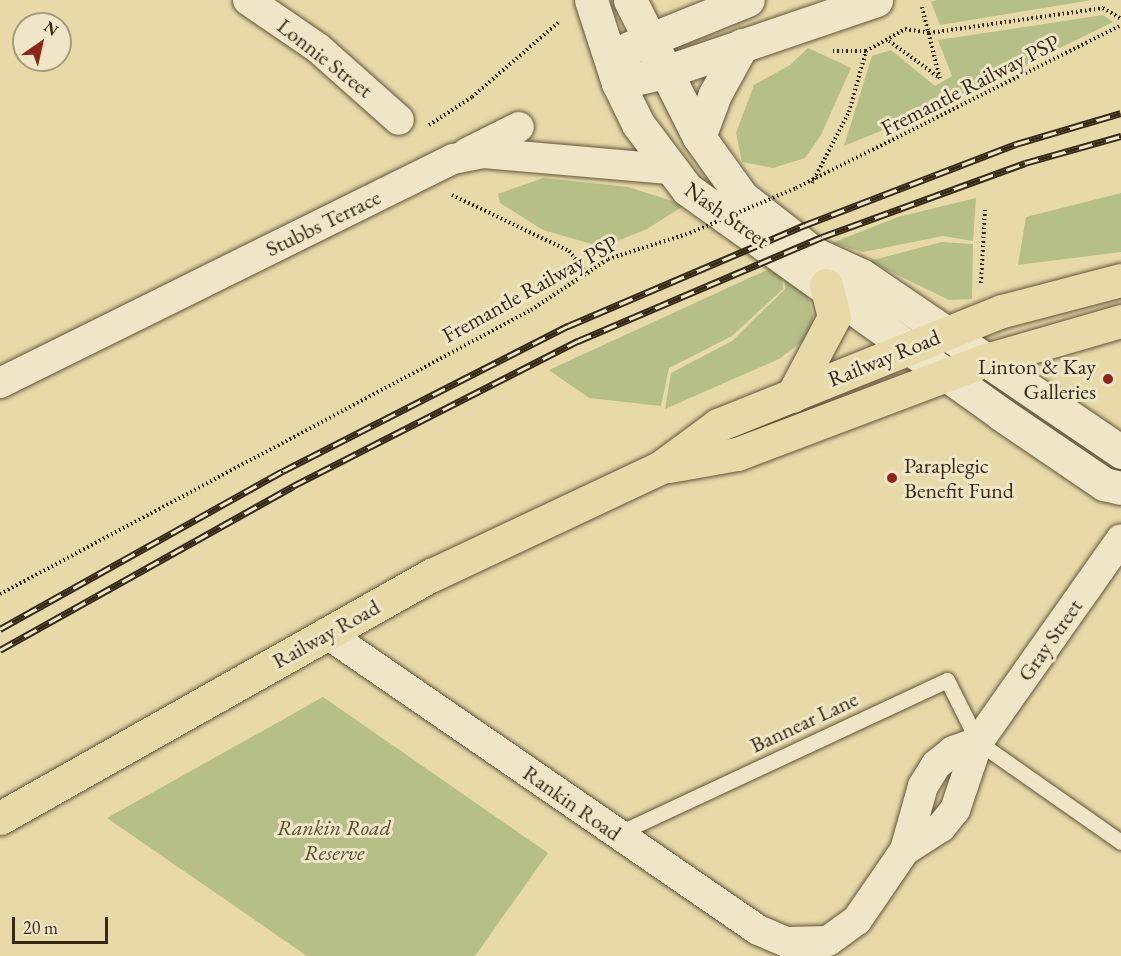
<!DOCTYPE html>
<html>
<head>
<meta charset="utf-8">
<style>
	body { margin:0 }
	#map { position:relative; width:1121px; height:956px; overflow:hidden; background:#e8d9a9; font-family:"EB Garamond",serif }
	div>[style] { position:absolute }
	.green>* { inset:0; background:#b6bf88 }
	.path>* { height:4px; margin-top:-2px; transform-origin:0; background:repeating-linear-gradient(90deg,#362814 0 1.5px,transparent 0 4.5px) }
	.roads { filter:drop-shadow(0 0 2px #625439) drop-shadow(0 0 2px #625439) }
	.lane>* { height:15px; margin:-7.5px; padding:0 7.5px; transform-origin:7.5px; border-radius:7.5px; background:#f0e6c7 }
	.street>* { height:30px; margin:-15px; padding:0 15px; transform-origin:15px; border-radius:15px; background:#f0e6c7 }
	.secondary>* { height:33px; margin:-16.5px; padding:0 16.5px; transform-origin:16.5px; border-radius:16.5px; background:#f0e6c7 }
	.primary>* { height:33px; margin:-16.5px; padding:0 16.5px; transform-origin:16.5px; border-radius:16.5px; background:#e8d9a9 }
	.rail>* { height:7px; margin-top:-3.5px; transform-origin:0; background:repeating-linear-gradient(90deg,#f0e6c7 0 14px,#362814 0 28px); box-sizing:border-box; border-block:2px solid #362814 }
	.path-bridge>* { height:4px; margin-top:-2px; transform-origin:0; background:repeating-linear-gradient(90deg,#362814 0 1.5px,transparent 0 4.5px) }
	.dots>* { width:16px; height:16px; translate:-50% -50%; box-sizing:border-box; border:3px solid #f0e6c7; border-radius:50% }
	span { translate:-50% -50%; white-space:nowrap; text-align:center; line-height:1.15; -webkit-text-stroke:6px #f0e6c7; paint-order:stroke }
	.street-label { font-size:22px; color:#362814 }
	.poi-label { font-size:22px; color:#362814 }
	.right { translate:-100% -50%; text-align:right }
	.left { translate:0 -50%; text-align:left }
	.park-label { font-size:22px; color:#564e31; font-style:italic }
	.north { position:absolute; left:12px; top:12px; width:60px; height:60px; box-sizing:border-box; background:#f0e6c7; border:2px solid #a69a7f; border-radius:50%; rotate:34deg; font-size:16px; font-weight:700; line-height:24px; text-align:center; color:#362814 }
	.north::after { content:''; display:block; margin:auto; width:21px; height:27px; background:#8f2418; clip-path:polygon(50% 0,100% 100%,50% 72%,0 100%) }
	.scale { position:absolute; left:12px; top:917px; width:96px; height:27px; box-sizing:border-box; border:3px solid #362814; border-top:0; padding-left:8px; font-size:18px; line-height:21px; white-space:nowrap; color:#362814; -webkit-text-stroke:4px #f0e6c7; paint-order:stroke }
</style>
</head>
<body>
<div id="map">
	<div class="green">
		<i style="clip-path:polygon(1092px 0,940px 25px,931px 2px,937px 0)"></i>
		<i style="clip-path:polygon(1103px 15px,1113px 22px,937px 108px,844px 146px,872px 56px,891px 50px,935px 86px,952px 76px,938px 40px)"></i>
		<i style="clip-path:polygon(808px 48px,851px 68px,821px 135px,805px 158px,773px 168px,742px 162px,736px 133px,754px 85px,790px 65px)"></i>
		<i style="clip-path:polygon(543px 178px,628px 187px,685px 205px,647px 229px,602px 247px,543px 230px,500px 203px,498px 194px)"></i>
		<i style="clip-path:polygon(1121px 193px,1121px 252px,1018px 265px,1026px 217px)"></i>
		<i style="clip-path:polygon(976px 198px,973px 241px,943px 236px,863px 252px,832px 243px,898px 217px)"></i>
		<i style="clip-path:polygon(942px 242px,973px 244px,972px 299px,949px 300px,869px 261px)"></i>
		<i style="clip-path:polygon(782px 263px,783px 289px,732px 336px,669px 368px,661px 406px,589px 398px,549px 370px)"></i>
		<i style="clip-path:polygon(784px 269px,803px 285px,810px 304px,814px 321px,804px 340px,779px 359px,665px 409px,671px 373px,732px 341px,785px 289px)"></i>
		<i style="clip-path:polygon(323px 697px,548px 853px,475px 956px,307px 956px,107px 818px)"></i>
	</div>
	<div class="path">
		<i style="left:922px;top:7px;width:74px;rotate:76deg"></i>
		<i style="left:889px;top:41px;width:63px;rotate:36deg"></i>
		<i style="left:833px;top:51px;width:33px"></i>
		<i style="left:866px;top:51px;width:45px;rotate:-29.4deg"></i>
		<i style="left:905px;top:29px;width:24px;rotate:9deg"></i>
		<i style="left:929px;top:33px;width:176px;rotate:-8.2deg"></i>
		<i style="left:1103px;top:8px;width:21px;rotate:31deg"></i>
		<i style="left:429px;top:125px;width:51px;rotate:-33.1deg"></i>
		<i style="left:472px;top:97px;width:116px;rotate:-40.8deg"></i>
		<i style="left:812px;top:183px;width:80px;rotate:-62.5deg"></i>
		<i style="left:849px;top:112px;width:63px;rotate:-74.4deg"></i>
		<i style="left:796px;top:188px;width:364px;rotate:-26.6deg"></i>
		<i style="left:452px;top:195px;width:130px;rotate:25.6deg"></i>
		<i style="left:569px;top:251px;width:28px;rotate:52deg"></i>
		<i style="left:981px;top:283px;width:75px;rotate:-86.9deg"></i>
		<i style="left:0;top:594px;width:602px;rotate:-28.14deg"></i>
		<i style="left:531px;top:310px;width:92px;rotate:-33.5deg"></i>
		<i style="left:608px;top:259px;width:86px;rotate:-17.6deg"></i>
	</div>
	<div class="roads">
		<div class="lane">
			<i style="left:617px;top:834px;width:364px;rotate:-25deg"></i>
			<i style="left:947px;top:680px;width:69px;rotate:63.4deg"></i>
			<i style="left:978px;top:742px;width:174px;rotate:35deg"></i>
		</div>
		<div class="street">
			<i style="left:248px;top:0;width:85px;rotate:34.4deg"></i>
			<i style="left:318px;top:48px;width:108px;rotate:41.6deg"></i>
			<i style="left:467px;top:153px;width:58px;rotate:-26.6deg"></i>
			<i style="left:0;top:383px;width:505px;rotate:-26.31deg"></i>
			<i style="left:453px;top:159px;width:32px;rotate:-11deg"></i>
			<i style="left:484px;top:153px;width:185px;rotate:5deg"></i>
			<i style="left:326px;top:633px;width:524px;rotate:34.51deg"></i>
			<i style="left:758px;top:930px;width:30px;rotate:23deg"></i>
			<i style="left:786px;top:942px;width:42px;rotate:-1.4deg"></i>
			<i style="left:828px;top:941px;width:36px;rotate:-36deg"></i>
			<i style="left:857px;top:920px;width:85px;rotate:-55.6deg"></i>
			<i style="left:905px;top:850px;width:66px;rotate:-74.3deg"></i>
			<i style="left:923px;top:786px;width:25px;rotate:-58deg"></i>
			<i style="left:936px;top:765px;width:22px;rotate:-39deg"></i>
			<i style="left:953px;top:751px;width:27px;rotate:-20deg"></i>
			<i style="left:905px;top:850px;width:43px;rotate:-32.6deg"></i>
			<i style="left:941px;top:827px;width:22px;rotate:-51deg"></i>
			<i style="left:955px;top:810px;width:72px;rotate:-71.3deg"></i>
			<i style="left:978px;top:742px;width:248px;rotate:-54.8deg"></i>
		</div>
		<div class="secondary">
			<i style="left:591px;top:0;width:87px;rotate:72deg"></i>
			<i style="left:618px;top:83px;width:46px;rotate:64deg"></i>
			<i style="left:638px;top:124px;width:81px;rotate:53deg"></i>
			<i style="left:687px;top:189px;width:386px;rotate:35.6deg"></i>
			<i style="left:1001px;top:414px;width:125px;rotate:34.2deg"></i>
			<i style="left:1104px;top:484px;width:17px;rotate:13deg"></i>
			<i style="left:630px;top:0;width:153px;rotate:63.3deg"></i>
			<i style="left:699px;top:137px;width:74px;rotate:54.4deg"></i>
			<i style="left:742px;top:197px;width:93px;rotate:38deg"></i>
			<i style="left:815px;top:254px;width:51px;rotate:24.5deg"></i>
			<i style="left:861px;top:275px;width:315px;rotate:34.2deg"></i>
			<i style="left:629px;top:48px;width:128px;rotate:-22deg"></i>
			<i style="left:618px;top:83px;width:48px;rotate:-13.2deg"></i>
			<i style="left:665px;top:72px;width:223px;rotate:-18.8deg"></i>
			<i style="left:699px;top:137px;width:46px;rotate:-69.6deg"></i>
			<i style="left:715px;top:94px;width:56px;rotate:-61.1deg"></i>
		</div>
		<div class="primary">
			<i style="left:792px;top:396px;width:89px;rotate:-62deg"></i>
			<i style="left:834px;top:317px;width:33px;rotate:-104deg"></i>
			<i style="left:669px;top:466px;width:69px;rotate:-10deg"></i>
			<i style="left:737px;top:454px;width:266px;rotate:-20.7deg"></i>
			<i style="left:986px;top:360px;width:141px;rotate:-16.1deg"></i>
			<i style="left:0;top:818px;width:496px;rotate:-29.4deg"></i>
			<i style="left:432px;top:575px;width:253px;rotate:-25.2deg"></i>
			<i style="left:661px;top:467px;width:71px;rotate:-36.4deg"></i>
			<i style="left:718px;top:425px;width:306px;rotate:-21.9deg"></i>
			<i style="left:1002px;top:311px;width:123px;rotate:-14.6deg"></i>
		</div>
	</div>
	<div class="rail">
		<i style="left:0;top:629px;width:324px;rotate:-29.2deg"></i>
		<i style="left:283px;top:471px;width:320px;rotate:-27deg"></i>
		<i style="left:568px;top:326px;width:258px;rotate:-23.1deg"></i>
		<i style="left:805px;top:225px;width:226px;rotate:-21deg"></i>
		<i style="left:1016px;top:144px;width:109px;rotate:-16.4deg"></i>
		<i style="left:0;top:650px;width:336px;rotate:-29.2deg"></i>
		<i style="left:293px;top:486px;width:320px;rotate:-27deg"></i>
		<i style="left:578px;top:341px;width:265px;rotate:-23.1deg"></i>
		<i style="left:822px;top:237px;width:216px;rotate:-20deg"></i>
		<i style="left:1025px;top:163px;width:100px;rotate:-15.7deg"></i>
	</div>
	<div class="path-bridge">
		<i style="left:690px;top:233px;width:115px;rotate:-23deg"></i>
	</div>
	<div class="dots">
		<i style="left:1108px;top:379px;background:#8f2418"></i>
		<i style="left:892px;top:478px;background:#8f2418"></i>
	</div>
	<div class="street-label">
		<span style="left:325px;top:58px;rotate:38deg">Lonnie Street</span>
		<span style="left:970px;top:85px;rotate:-27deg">Fremantle Railway PSP</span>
		<span style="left:727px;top:215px;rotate:35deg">Nash Street</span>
		<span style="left:323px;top:223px;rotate:-26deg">Stubbs Terrace</span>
		<span style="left:530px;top:289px;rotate:-29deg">Fremantle Railway PSP</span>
		<span style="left:884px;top:358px;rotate:-22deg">Railway Road</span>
		<span style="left:326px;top:634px;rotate:-29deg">Railway Road</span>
		<span style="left:1050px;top:640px;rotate:-55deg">Gray Street</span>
		<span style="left:804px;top:722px;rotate:-25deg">Bannear Lane</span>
		<span style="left:572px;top:803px;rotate:35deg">Rankin Road</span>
	</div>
	<div class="poi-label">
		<span class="right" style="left:1096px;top:379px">Linton &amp; Kay<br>Galleries</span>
		<span class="left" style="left:904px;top:478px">Paraplegic<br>Benefit Fund</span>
	</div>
	<div class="park-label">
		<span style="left:334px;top:840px">Rankin Road<br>Reserve</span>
	</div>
	<div class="north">N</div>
	<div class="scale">20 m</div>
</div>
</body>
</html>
